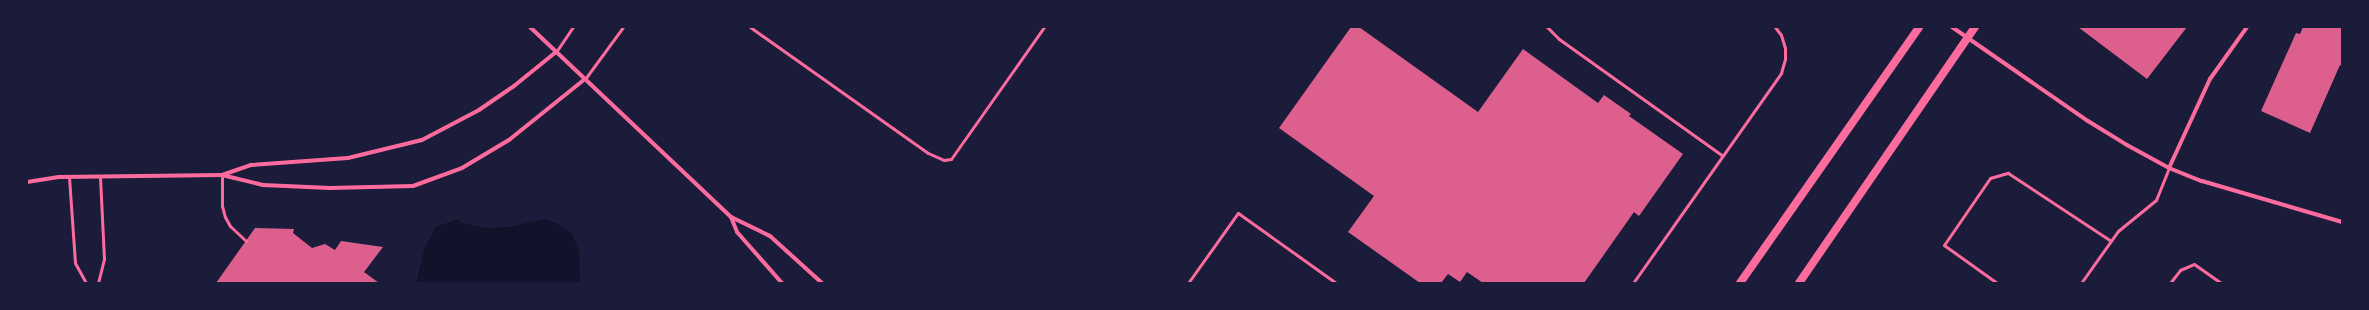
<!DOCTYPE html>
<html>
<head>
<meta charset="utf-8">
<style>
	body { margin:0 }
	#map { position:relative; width:2369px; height:310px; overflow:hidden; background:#1b1b3a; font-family:Mulish,sans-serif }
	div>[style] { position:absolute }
	.water>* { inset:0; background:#12122b }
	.building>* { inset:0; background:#dd5f8e }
	.service>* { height:3px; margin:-1.5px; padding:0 1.5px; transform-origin:1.5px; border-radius:1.5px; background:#ff6b9d }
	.minor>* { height:4px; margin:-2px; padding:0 2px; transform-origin:2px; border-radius:2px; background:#ff6b9d }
	.secondary>* { height:8px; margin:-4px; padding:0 4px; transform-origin:4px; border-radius:4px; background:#ff6b9d }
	span { translate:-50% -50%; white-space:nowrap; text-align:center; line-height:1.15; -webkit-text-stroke:4px #1b1b3a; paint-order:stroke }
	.frame { position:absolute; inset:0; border:28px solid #1b1b3a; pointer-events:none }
</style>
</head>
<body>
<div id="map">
	<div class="water">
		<i style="clip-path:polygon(458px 219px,462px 223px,486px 228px,510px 227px,544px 219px,558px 224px,573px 235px,579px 252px,580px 283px,416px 283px,425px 247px,436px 227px)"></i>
	</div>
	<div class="building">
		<i style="clip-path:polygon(1351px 27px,1359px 27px,1478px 112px,1523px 49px,1598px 103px,1604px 95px,1631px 114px,1629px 116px,1683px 154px,1639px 216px,1634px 212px,1584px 283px,1483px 283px,1467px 272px,1460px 282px,1448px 274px,1441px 283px,1420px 283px,1348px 232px,1374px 196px,1279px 128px)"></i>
		<i style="clip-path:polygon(2078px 27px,2187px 27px,2147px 79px)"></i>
		<i style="clip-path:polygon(2303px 27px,2342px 27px,2342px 66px,2340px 65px,2310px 133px,2261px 111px,2296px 33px,2300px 34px)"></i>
		<i style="clip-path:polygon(255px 228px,294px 229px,293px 233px,312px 248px,325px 244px,335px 250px,341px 241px,383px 247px,364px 272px,379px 283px,216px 283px)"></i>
	</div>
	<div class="service">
		<i style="left:750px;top:27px;width:218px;rotate:35.3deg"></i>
		<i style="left:928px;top:153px;width:17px;rotate:24deg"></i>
		<i style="left:944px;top:160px;width:7px;rotate:-8deg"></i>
		<i style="left:951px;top:159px;width:161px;rotate:-54.8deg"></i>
		<i style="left:1547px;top:27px;width:17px;rotate:45deg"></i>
		<i style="left:1559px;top:39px;width:201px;rotate:35.5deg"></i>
		<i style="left:556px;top:52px;width:30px;rotate:-56deg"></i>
		<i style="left:585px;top:79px;width:64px;rotate:-53.8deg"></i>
		<i style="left:222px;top:175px;width:31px;rotate:90deg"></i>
		<i style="left:222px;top:206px;width:11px;rotate:75deg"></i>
		<i style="left:225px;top:217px;width:10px;rotate:61deg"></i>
		<i style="left:230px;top:226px;width:22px;rotate:43deg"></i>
		<i style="left:69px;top:177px;width:86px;rotate:86deg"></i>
		<i style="left:75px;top:263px;width:23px;rotate:61deg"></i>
		<i style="left:98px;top:283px;width:25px;rotate:-76deg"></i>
		<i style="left:104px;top:259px;width:82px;rotate:-92.8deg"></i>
		<i style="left:1188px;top:283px;width:86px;rotate:-54.5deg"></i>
		<i style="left:1238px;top:213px;width:120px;rotate:35.5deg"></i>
		<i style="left:1633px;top:283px;width:257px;rotate:-54.8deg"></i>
		<i style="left:1781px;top:73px;width:15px;rotate:-74deg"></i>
		<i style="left:1785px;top:59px;width:11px;rotate:-90deg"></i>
		<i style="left:1785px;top:48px;width:14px;rotate:-107deg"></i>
		<i style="left:1781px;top:35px;width:10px;rotate:-127deg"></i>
		<i style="left:1997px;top:283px;width:65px;rotate:-144.4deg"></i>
		<i style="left:1944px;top:245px;width:81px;rotate:-55.5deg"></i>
		<i style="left:1990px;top:178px;width:19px;rotate:-16deg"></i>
		<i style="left:2008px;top:173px;width:123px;rotate:33.4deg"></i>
		<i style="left:2081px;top:283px;width:64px;rotate:-54.6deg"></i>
		<i style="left:2118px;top:231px;width:49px;rotate:-39.2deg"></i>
		<i style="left:2156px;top:200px;width:35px;rotate:-68deg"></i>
		<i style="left:2170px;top:283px;width:16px;rotate:-52deg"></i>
		<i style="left:2180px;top:270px;width:15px;rotate:-23deg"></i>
		<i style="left:2194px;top:264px;width:33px;rotate:35deg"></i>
	</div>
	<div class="minor">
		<i style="left:530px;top:27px;width:277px;rotate:43.4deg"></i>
		<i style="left:731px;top:217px;width:43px;rotate:26deg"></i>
		<i style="left:770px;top:236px;width:70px;rotate:42.1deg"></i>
		<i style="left:1952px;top:27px;width:165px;rotate:34.7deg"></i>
		<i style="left:2088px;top:121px;width:46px;rotate:31.6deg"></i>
		<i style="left:2127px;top:145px;width:48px;rotate:28.7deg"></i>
		<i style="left:2169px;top:168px;width:35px;rotate:22deg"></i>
		<i style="left:2202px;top:181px;width:146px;rotate:16.3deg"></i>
		<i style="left:2169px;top:168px;width:98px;rotate:-65.3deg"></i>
		<i style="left:2210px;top:79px;width:64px;rotate:-54.6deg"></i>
		<i style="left:222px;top:175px;width:31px;rotate:-19deg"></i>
		<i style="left:251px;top:165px;width:97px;rotate:-4.1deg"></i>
		<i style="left:348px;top:158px;width:76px;rotate:-13.7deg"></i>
		<i style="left:422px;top:140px;width:64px;rotate:-27.8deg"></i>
		<i style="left:479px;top:110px;width:42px;rotate:-34.4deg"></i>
		<i style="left:514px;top:86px;width:54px;rotate:-39deg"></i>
		<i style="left:27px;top:182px;width:32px;rotate:-9deg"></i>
		<i style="left:59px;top:177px;width:163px;rotate:-0.7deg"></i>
		<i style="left:222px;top:175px;width:42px;rotate:13.7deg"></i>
		<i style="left:263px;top:185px;width:67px;rotate:2.6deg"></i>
		<i style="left:330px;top:188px;width:83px;rotate:-1.4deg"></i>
		<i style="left:413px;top:186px;width:52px;rotate:-20.2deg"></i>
		<i style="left:462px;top:168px;width:55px;rotate:-30.8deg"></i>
		<i style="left:509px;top:140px;width:97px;rotate:-38.8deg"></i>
		<i style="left:731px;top:217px;width:16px;rotate:68deg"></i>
		<i style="left:737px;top:232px;width:68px;rotate:48.6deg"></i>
	</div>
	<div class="secondary">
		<i style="left:1740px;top:283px;width:312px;rotate:-55deg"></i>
		<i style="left:1799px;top:283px;width:311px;rotate:-55.5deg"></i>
	</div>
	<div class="frame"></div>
</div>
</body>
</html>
